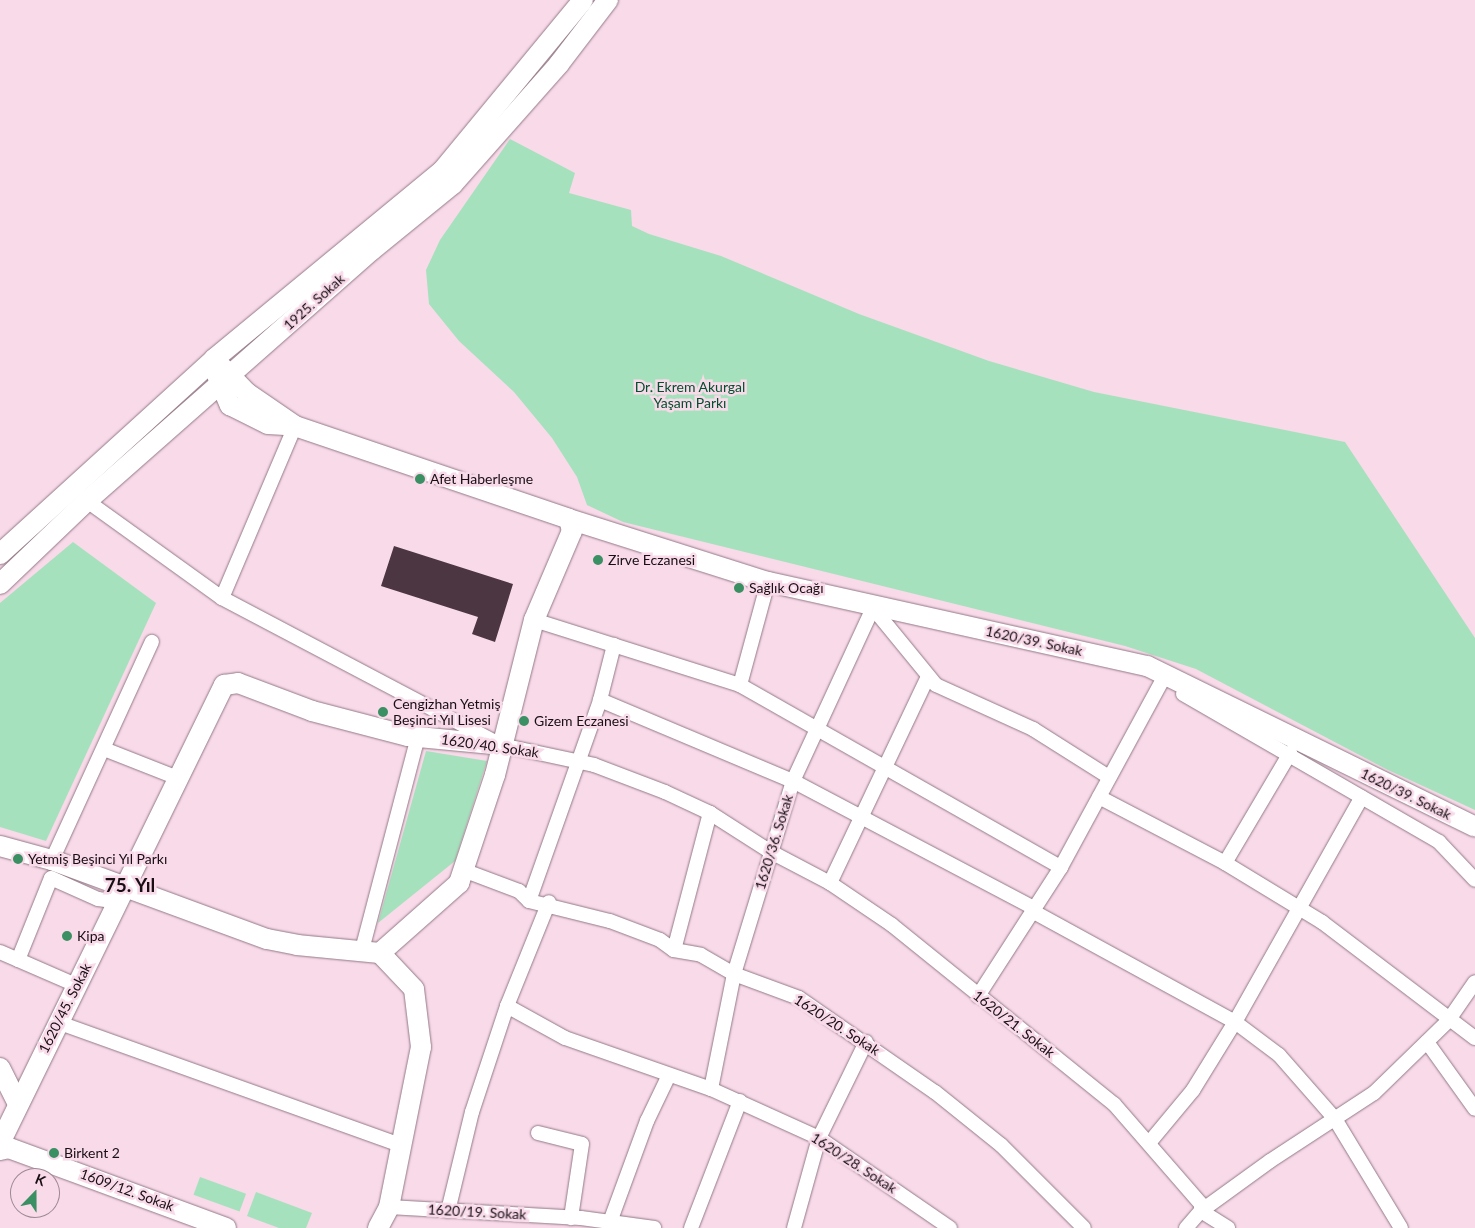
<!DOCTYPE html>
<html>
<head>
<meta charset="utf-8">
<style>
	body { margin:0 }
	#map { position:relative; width:1475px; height:1228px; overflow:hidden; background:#f8dae9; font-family:Lato,sans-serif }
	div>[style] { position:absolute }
	.green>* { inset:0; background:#a6e1bd; transform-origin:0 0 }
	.building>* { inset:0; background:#4c3641 }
	.roads { filter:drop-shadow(0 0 1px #937986) drop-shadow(0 0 1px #937986) }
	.street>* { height:14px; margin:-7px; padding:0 7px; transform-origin:7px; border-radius:7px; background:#fff }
	.secondary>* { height:20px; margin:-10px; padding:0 10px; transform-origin:10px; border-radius:10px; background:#fff }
	.dots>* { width:14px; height:14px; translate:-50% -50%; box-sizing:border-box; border:2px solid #f8dae9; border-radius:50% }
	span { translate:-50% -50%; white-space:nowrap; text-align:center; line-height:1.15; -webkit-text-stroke:5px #f8dae9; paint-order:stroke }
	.street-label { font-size:14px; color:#180e13 }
	.park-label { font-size:14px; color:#004f2e }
	.poi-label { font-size:14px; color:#180e13 }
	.left { translate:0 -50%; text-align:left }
	.district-label { font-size:19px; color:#180e13; font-weight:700 }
	.north { position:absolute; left:10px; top:1168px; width:50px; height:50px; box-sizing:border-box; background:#f8dae9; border:1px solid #9e8893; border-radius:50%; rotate:22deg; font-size:14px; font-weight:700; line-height:20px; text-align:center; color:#180e13 }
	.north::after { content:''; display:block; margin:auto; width:18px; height:22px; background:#3a8f63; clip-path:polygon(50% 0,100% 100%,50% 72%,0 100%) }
</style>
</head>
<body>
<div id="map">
	<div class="green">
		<i style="clip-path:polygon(510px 139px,575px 173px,569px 193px,631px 210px,632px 226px,649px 234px,721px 256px,859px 314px,989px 361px,1094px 392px,1345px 442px,1475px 638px,1475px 810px,1386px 769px,1196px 669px,1125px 646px,623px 522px,587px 505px,577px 477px,552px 438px,514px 392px,459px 341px,429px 304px,426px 270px,440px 240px)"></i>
		<i style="clip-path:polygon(73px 542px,156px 603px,46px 841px,0 827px,0 603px)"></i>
		<i style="clip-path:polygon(426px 751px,487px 761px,455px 861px,378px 923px)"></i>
		<i style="left:200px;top:1177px;width:49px;height:19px;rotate:20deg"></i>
		<i style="clip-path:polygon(256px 1192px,312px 1213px,306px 1228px,279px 1228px,247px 1216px)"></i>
	</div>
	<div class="building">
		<i style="clip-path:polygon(394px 546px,513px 584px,495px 642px,472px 634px,478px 617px,381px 586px)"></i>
	</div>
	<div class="roads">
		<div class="street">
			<i style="left:87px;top:501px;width:166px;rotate:35.7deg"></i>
			<i style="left:222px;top:598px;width:315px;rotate:27.8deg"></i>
			<i style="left:501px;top:745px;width:95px;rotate:12.1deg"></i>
			<i style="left:594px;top:765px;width:76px;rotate:20.8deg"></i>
			<i style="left:665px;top:792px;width:50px;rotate:25deg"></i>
			<i style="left:710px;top:813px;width:72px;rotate:32.6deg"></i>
			<i style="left:771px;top:852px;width:67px;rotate:27.7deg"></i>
			<i style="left:830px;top:883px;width:75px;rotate:34.1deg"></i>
			<i style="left:892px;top:925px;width:285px;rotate:38.9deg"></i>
			<i style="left:1114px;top:1104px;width:133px;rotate:49deg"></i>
			<i style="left:1201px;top:1204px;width:7px;rotate:90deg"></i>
			<i style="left:1201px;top:1211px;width:32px;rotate:32deg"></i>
			<i style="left:222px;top:598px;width:187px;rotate:-67deg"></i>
			<i style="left:534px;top:620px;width:216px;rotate:17.5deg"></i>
			<i style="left:740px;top:685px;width:369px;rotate:29.6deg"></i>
			<i style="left:740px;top:685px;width:107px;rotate:-74.8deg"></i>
			<i style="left:1183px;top:694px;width:296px;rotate:30deg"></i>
			<i style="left:1439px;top:842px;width:52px;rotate:46.5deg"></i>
			<i style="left:600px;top:700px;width:209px;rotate:22.8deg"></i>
			<i style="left:793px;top:781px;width:272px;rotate:27.8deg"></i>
			<i style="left:104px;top:749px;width:82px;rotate:21.5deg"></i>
			<i style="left:1099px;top:797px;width:142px;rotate:27.6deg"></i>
			<i style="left:1225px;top:863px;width:114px;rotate:31.3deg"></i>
			<i style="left:1322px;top:922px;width:192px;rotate:37.2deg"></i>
			<i style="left:52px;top:860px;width:240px;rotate:-65.4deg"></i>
			<i style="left:1225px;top:863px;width:128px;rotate:-59.4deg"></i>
			<i style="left:463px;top:870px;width:60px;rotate:20.6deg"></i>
			<i style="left:519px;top:891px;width:14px;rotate:45deg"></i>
			<i style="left:529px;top:901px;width:83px;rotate:13.9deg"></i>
			<i style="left:610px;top:921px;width:53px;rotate:20.8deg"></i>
			<i style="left:660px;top:940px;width:17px;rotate:36deg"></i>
			<i style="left:674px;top:950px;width:27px;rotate:10deg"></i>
			<i style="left:701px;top:955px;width:38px;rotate:30deg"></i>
			<i style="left:734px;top:974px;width:69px;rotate:20.3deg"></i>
			<i style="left:799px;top:998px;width:165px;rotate:34.7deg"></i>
			<i style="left:935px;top:1092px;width:85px;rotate:38.8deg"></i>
			<i style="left:1001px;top:1145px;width:117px;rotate:45deg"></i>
			<i style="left:830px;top:883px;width:228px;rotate:-64.6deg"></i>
			<i style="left:529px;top:901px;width:213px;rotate:-70.5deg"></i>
			<i style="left:600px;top:700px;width:57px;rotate:-75.7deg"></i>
			<i style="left:1034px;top:912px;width:229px;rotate:28.7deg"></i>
			<i style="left:1235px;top:1022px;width:55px;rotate:36.9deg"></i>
			<i style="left:1279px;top:1055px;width:85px;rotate:48.8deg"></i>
			<i style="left:1335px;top:1119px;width:127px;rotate:58.8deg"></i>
			<i style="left:362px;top:950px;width:220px;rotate:-75.3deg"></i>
			<i style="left:674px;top:950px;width:142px;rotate:-75.3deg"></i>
			<i style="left:0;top:952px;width:83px;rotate:23.5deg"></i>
			<i style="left:18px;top:960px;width:88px;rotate:-68.1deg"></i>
			<i style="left:51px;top:878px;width:51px;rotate:24.1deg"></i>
			<i style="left:98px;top:899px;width:21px;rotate:8deg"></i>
			<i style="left:978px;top:996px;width:153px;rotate:-57.2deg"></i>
			<i style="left:1061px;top:867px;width:220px;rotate:-61.5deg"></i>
			<i style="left:507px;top:1006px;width:66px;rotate:28.9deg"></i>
			<i style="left:565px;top:1038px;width:155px;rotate:19.3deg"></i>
			<i style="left:711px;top:1089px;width:119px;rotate:24.4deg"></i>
			<i style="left:819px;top:1138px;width:159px;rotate:34.5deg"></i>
			<i style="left:57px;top:1022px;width:365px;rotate:19.7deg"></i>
			<i style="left:1427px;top:1042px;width:82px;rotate:54.4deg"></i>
			<i style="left:711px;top:1089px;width:117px;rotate:-78.7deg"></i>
			<i style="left:734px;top:974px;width:202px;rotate:-73deg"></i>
			<i style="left:793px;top:781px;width:191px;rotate:-65.2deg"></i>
			<i style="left:873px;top:608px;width:99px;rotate:50.7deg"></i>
			<i style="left:936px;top:685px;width:107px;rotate:24.4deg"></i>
			<i style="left:1033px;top:729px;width:90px;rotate:32.3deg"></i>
			<i style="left:538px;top:1133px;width:45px;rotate:14deg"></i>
			<i style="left:582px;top:1144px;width:75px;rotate:98.5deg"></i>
			<i style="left:1149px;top:1143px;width:69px;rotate:-50.3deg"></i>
			<i style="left:1193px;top:1090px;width:80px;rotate:-58.3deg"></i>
			<i style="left:1235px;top:1022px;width:258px;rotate:-60.6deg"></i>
			<i style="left:389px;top:1207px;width:192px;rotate:3.3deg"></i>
			<i style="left:581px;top:1218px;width:74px;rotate:7.8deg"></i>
			<i style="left:448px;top:1211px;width:102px;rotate:-76.4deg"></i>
			<i style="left:472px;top:1112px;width:112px;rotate:-71.7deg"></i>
			<i style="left:507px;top:1006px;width:112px;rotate:-68deg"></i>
			<i style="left:610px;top:1222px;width:108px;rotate:-69.9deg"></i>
			<i style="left:647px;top:1121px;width:51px;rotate:-64.4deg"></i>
			<i style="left:691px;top:1228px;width:136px;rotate:-68.9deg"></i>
			<i style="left:794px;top:1228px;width:93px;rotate:-74.5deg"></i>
			<i style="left:819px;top:1138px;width:107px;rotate:-63.9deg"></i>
			<i style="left:1186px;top:1228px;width:23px;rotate:-49deg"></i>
			<i style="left:1201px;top:1211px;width:85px;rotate:-35.9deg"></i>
			<i style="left:1270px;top:1161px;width:124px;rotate:-33.2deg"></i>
			<i style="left:1374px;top:1093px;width:103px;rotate:-44.2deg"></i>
			<i style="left:1448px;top:1021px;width:47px;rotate:-55.3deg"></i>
		</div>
		<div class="secondary">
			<i style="left:214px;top:359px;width:47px;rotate:45.9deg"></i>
			<i style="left:247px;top:393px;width:58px;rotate:34.5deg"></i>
			<i style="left:295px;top:426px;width:289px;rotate:18.7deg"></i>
			<i style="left:569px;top:519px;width:209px;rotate:17.6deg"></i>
			<i style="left:768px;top:582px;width:388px;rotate:12.5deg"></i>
			<i style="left:1147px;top:666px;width:365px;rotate:26.1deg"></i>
			<i style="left:217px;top:375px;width:33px;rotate:67deg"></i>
			<i style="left:230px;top:405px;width:42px;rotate:26.6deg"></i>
			<i style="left:268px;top:424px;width:17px;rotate:3deg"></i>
			<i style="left:0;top:554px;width:290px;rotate:-42.3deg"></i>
			<i style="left:214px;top:359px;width:297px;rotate:-39.5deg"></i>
			<i style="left:443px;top:170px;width:220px;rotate:-50.5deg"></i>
			<i style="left:0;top:584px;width:120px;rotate:-43.7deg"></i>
			<i style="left:87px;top:501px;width:380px;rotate:-41.4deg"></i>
			<i style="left:372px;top:250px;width:104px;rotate:-39.2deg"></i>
			<i style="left:453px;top:184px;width:160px;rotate:-48.5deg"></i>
			<i style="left:559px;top:64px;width:81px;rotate:-52.6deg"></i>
			<i style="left:0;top:846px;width:54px;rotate:15.1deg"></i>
			<i style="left:52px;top:860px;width:229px;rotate:20.2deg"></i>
			<i style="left:267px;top:939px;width:31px;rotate:11deg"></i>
			<i style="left:297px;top:945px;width:83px;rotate:5.5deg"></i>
			<i style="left:0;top:1068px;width:40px;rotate:63.4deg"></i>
			<i style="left:0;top:1143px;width:510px;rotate:-63.94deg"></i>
			<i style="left:224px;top:685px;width:14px;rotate:-8deg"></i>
			<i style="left:238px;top:683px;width:79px;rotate:20.7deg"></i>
			<i style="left:312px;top:711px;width:99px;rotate:14.6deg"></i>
			<i style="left:408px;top:736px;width:93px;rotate:5.5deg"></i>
			<i style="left:0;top:1150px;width:9px;rotate:-13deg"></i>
			<i style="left:9px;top:1148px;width:231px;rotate:20.2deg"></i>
			<i style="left:378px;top:1228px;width:24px;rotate:-62deg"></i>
			<i style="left:389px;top:1207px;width:163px;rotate:-78.7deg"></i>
			<i style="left:421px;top:1047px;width:58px;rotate:-96.9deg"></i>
			<i style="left:414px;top:989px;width:50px;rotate:-133.4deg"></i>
			<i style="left:380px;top:953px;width:106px;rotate:-41.5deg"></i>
			<i style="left:459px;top:883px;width:114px;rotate:-71.6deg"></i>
			<i style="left:495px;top:775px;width:160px;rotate:-75.9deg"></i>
			<i style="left:534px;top:620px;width:97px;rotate:-66.9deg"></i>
			<i style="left:572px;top:531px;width:12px;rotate:-104deg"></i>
		</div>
	</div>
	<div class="dots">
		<i style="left:420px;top:479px;background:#3a8f63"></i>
		<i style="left:598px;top:560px;background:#3a8f63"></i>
		<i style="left:739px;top:588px;background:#3a8f63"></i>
		<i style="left:383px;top:712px;background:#3a8f63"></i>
		<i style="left:524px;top:721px;background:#3a8f63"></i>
		<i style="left:18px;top:859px;background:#3a8f63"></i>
		<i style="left:67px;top:936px;background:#3a8f63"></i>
		<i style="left:54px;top:1153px;background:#3a8f63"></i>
	</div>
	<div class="street-label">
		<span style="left:314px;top:302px;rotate:-42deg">1925. Sokak</span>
		<span style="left:1034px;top:641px;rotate:12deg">1620/39. Sokak</span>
		<span style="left:490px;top:746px;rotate:8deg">1620/40. Sokak</span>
		<span style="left:1406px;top:794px;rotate:26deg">1620/39. Sokak</span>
		<span style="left:774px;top:842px;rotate:-73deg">1620/36. Sokak</span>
		<span style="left:65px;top:1008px;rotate:-63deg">1620/45. Sokak</span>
		<span style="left:1014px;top:1024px;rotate:38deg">1620/21. Sokak</span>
		<span style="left:837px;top:1025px;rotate:33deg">1620/20. Sokak</span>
		<span style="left:854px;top:1163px;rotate:33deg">1620/28. Sokak</span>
		<span style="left:127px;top:1190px;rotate:20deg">1609/12. Sokak</span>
		<span style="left:477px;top:1212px;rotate:3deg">1620/19. Sokak</span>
	</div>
	<div class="park-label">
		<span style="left:690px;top:395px">Dr. Ekrem Akurgal<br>Yaşam Parkı</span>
	</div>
	<div class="poi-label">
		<span class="left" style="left:430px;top:479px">Afet Haberleşme</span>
		<span class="left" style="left:608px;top:560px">Zirve Eczanesi</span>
		<span class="left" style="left:749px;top:588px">Sağlık Ocağı</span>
		<span class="left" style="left:393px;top:712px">Cengizhan Yetmiş<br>Beşinci Yıl Lisesi</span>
		<span class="left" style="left:534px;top:721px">Gizem Eczanesi</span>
		<span class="left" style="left:28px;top:859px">Yetmiş Beşinci Yıl Parkı</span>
		<span class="left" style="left:77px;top:936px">Kipa</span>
		<span class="left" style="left:64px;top:1153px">Birkent 2</span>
	</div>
	<div class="district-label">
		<span style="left:130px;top:885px">75. Yıl</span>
	</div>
	<div class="north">K</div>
</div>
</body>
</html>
